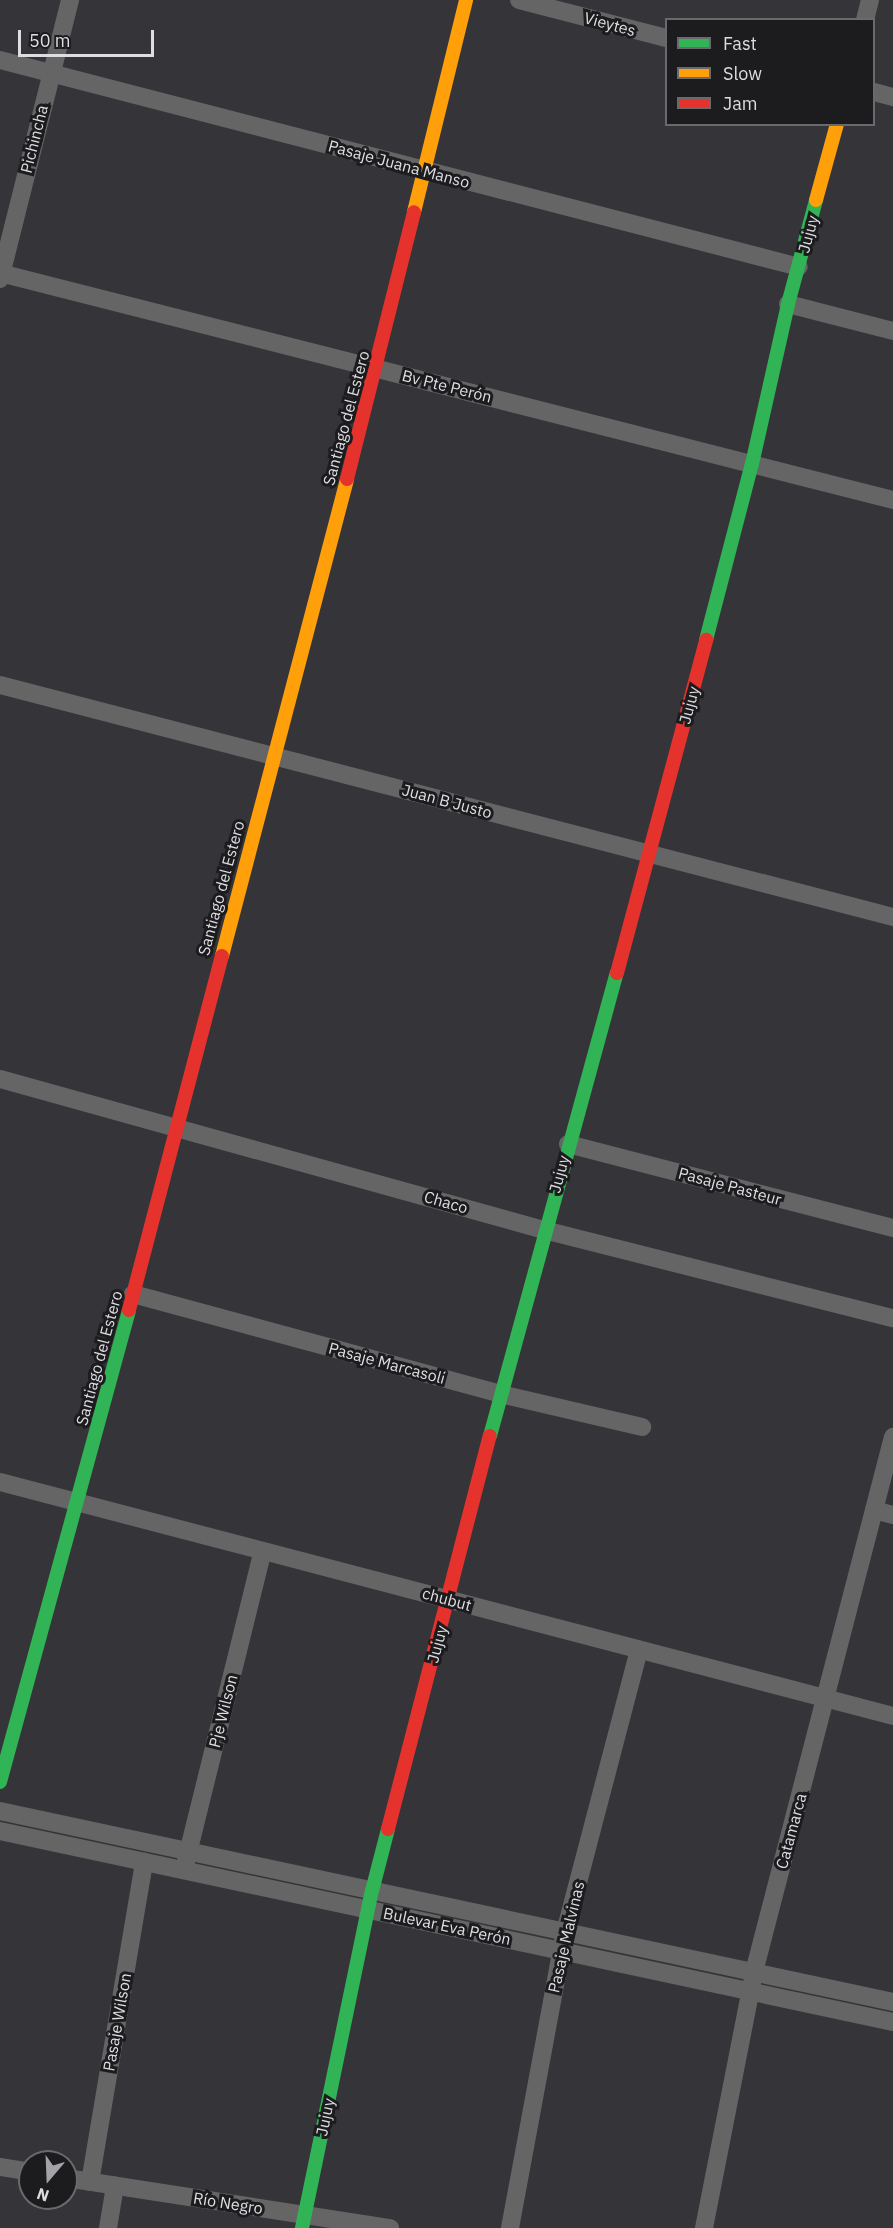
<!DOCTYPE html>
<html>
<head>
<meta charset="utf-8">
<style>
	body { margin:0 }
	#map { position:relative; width:893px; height:2228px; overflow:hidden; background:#353539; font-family:"IBM Plex Sans",sans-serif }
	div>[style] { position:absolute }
	.street>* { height:18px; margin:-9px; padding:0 9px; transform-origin:9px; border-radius:9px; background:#656566 }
	.fast>* { height:14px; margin:-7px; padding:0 7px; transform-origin:7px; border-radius:7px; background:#30b455 }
	.slow>* { height:14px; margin:-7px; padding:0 7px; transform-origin:7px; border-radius:7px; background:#ff9f0a }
	.jam>* { height:14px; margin:-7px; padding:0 7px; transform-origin:7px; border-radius:7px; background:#e5322d }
	span { translate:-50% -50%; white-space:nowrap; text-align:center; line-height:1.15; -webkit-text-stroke:6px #1c1c1f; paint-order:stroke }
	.street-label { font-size:16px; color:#dedee2 }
	.legend { position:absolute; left:665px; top:18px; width:210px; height:108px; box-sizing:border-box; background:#1c1c1f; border:2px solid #6a6a6d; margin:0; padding:8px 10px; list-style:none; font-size:18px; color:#dedee2 }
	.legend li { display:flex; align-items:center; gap:12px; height:30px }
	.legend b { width:30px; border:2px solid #6a6a6d }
	.north { position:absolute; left:18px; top:2150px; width:60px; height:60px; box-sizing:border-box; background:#1c1c1f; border:2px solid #6a6a6d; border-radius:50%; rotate:199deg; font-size:16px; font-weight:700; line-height:24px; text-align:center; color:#dedee2 }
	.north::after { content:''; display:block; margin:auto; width:21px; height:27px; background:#a3a3a7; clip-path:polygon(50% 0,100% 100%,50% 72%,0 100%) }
	.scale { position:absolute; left:18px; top:30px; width:136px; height:27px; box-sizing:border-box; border:3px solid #dedee2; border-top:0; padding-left:8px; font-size:18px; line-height:21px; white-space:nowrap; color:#dedee2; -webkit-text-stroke:4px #1c1c1f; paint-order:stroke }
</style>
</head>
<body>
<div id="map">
	<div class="street">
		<i style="left:519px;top:0;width:152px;rotate:14.5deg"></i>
		<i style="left:865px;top:20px;width:21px;rotate:-76deg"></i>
		<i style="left:0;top:60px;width:825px;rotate:14.52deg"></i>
		<i style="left:874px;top:92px;width:20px;rotate:15deg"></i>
		<i style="left:0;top:273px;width:921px;rotate:14.26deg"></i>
		<i style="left:0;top:279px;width:288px;rotate:-75.9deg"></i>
		<i style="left:788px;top:304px;width:108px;rotate:14.4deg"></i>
		<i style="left:0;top:685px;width:923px;rotate:14.56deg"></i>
		<i style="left:0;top:1079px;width:565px;rotate:15.51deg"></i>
		<i style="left:544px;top:1230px;width:360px;rotate:14.2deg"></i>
		<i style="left:568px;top:1144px;width:336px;rotate:14.5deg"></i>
		<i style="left:133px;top:1294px;width:380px;rotate:15.2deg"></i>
		<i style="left:500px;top:1394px;width:146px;rotate:13.1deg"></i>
		<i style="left:0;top:1482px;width:923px;rotate:14.68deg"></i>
		<i style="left:874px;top:1510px;width:20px;rotate:15deg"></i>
		<i style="left:0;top:1811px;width:913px;rotate:12.07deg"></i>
		<i style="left:0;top:1831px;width:913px;rotate:12.07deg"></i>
		<i style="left:186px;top:1861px;width:319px;rotate:-76.1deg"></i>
		<i style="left:0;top:2167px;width:30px;rotate:9deg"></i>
		<i style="left:66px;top:2178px;width:328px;rotate:8.8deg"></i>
		<i style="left:90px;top:2182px;width:325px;rotate:-80.4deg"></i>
		<i style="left:108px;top:2228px;width:43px;rotate:-80.5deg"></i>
		<i style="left:510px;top:2228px;width:301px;rotate:-79.5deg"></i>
		<i style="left:565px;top:1932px;width:292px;rotate:-75.3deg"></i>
		<i style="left:704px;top:2228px;width:261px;rotate:-78.9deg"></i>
		<i style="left:754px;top:1972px;width:553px;rotate:-75.44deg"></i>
	</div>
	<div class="fast">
		<i style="left:706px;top:640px;width:182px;rotate:-75.4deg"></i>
		<i style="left:752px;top:464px;width:164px;rotate:-77.3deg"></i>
		<i style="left:788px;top:304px;width:108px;rotate:-74.9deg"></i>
		<i style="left:490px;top:1436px;width:480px;rotate:-74.7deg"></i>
		<i style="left:0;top:1782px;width:489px;rotate:-74.7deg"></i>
		<i style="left:302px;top:2228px;width:344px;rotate:-78.3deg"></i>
		<i style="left:372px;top:1891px;width:64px;rotate:-75.5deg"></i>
	</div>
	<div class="slow">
		<i style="left:816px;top:200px;width:79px;rotate:-74.6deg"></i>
		<i style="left:414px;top:212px;width:218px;rotate:-76.2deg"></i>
		<i style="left:222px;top:956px;width:493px;rotate:-75.3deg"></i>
	</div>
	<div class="jam">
		<i style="left:347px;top:479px;width:275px;rotate:-75.9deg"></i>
		<i style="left:617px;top:973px;width:345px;rotate:-75deg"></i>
		<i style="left:129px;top:1310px;width:366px;rotate:-75.3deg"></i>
		<i style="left:388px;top:1829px;width:406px;rotate:-75.5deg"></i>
	</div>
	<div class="street-label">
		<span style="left:610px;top:24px;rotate:15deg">Vieytes</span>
		<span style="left:34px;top:139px;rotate:-76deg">Pichincha</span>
		<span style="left:399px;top:164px;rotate:15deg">Pasaje Juana Manso</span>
		<span style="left:808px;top:234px;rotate:-75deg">Jujuy</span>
		<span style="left:447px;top:386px;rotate:14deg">Bv Pte Perón</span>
		<span style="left:346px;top:418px;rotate:-75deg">Santiago del Estero</span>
		<span style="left:689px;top:705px;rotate:-75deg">Jujuy</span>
		<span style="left:447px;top:801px;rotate:15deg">Juan B Justo</span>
		<span style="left:221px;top:888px;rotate:-75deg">Santiago del Estero</span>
		<span style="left:559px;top:1174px;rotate:-75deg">Jujuy</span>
		<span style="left:730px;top:1186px;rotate:15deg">Pasaje Pasteur</span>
		<span style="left:446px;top:1202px;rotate:16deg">Chaco</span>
		<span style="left:99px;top:1358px;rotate:-75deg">Santiago del Estero</span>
		<span style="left:387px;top:1363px;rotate:15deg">Pasaje Marcasoli</span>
		<span style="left:447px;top:1599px;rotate:15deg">chubut</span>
		<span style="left:437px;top:1644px;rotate:-75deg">Jujuy</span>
		<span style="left:223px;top:1711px;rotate:-76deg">Pje Wilson</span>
		<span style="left:791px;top:1831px;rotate:-75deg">Catamarca</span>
		<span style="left:447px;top:1926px;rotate:12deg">Bulevar Eva Perón</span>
		<span style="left:566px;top:1937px;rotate:-77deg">Pasaje Malvinas</span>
		<span style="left:117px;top:2022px;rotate:-80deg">Pasaje Wilson</span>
		<span style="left:325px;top:2117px;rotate:-78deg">Jujuy</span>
		<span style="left:228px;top:2203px;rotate:9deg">Río Negro</span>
	</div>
	<ul class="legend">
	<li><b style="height:8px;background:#30b455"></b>Fast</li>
	<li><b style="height:8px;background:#ff9f0a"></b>Slow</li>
	<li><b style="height:8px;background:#e5322d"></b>Jam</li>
	</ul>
	<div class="north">N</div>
	<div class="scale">50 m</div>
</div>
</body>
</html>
